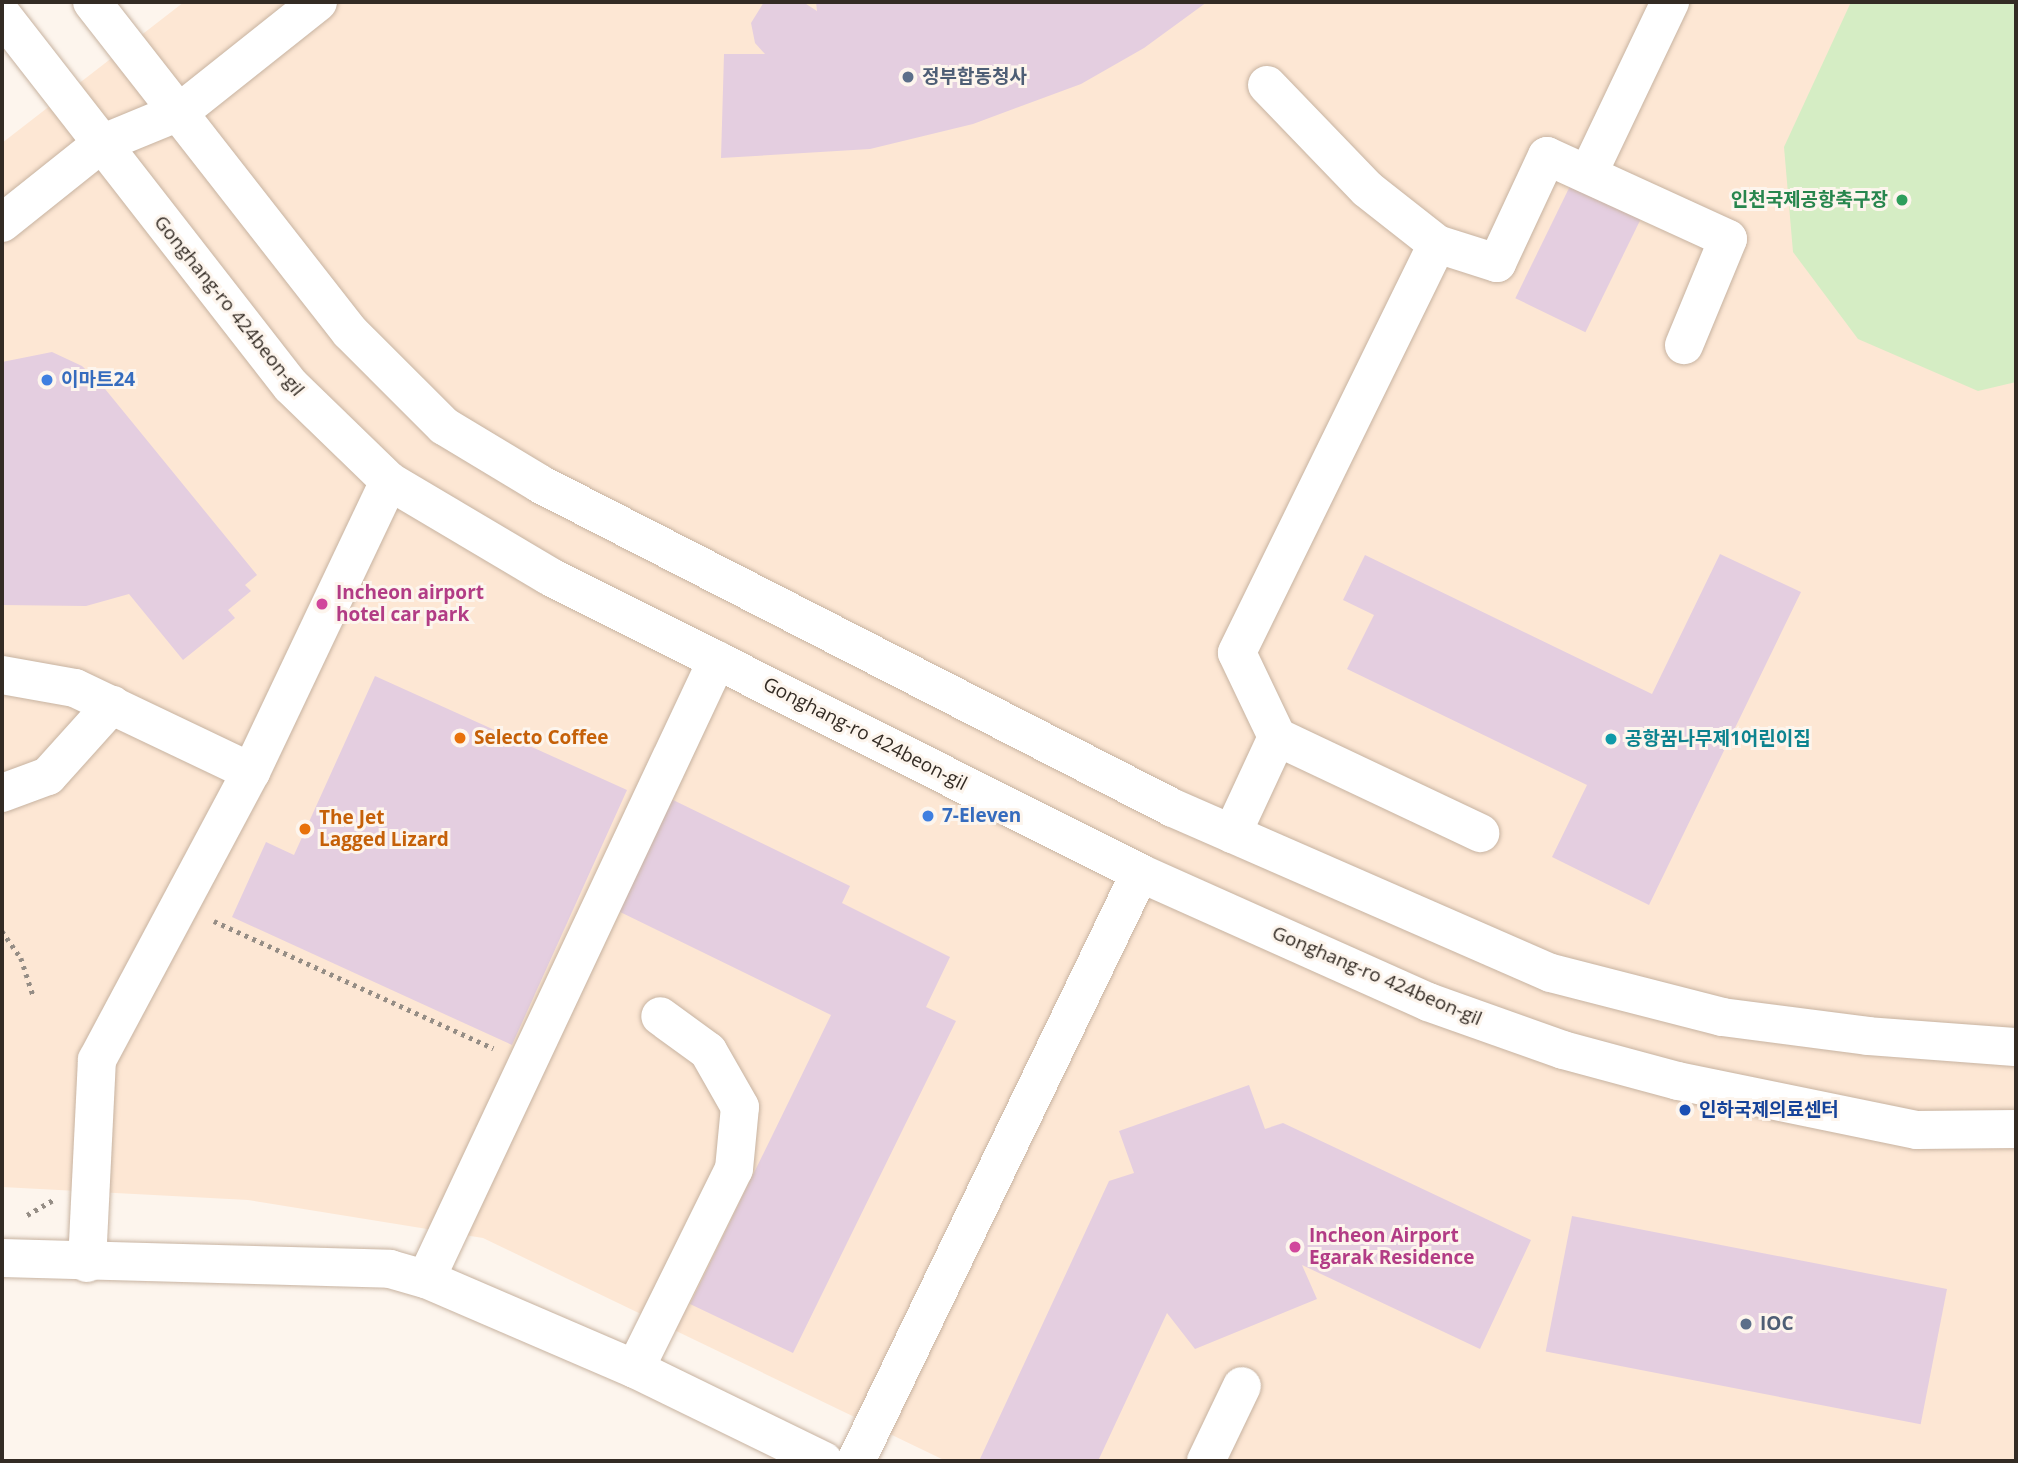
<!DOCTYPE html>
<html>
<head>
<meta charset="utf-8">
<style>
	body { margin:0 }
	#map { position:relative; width:2018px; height:1463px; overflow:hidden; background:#fdf5ed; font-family:"Open Sans","Noto Sans KR",sans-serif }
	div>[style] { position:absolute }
	.built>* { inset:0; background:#fde7d4 }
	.green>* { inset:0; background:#d5edc4 }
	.building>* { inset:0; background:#e4cee0; transform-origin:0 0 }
	.path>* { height:4.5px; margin-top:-2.25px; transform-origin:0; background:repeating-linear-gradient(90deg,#958d85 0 3.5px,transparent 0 8.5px) }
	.roads { filter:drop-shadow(0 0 2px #c7b3a1) drop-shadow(0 0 2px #c7b3a1) }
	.minor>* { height:38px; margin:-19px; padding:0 19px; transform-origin:19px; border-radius:19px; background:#fff }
	.dots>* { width:19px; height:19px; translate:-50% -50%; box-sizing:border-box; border:4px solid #fdf5ed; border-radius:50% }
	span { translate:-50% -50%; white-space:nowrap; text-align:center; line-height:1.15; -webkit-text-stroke:6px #fdf5ed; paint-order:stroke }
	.service-label { font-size:19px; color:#4e5e75; font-weight:700 }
	.left { translate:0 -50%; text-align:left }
	.leisure-label { font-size:19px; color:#27864d; font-weight:700 }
	.right { translate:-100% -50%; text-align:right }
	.street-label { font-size:19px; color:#332b24 }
	.shop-label { font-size:19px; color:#366cbe; font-weight:700 }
	.hotel-label { font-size:19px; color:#b23c85; font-weight:700 }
	.food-label { font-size:19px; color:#c56008; font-weight:700 }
	.culture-label { font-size:19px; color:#0d838f; font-weight:700 }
	.transit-label { font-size:19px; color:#164399; font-weight:700 }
	.frame { position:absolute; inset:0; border:4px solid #332b24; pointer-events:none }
</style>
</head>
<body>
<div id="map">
	<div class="built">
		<i style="clip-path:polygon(184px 2px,2016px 2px,2016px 1461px,946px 1461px,483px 1238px,248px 1200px,2px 1187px,2px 143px)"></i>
	</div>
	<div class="green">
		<i style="clip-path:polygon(1851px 2px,2016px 2px,2016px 382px,1978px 391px,1858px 339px,1793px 252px,1784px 147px)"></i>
	</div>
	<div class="building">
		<i style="clip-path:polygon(764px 2px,803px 2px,817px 11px,816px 2px,1207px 2px,1144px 48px,1081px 84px,973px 124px,870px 149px,721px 158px,724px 54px,765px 54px,755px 43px,751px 23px)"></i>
		<i style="left:1571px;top:184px;width:78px;height:127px;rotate:26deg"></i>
		<i style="clip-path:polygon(52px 352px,82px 366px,101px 384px,257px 575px,245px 585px,251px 591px,228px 610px,235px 618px,183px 660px,129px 594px,86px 606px,2px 605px,2px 362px)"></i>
		<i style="clip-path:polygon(1720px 554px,1801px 592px,1649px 905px,1552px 857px,1587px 785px,1347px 669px,1374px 615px,1343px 600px,1365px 555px,1652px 694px)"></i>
		<i style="clip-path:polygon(375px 676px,627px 790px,512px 1045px,232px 917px,266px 842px,294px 855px)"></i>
		<i style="clip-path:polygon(669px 798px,850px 886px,842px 903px,950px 957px,926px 1007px,956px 1021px,793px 1353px,690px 1304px,831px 1015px,614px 909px)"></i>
		<i style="clip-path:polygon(1249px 1085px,1265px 1129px,1283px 1123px,1531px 1240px,1480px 1349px,1302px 1265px,1317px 1299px,1195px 1349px,1167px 1313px,1098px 1461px,979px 1461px,1109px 1181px,1134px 1173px,1119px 1131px)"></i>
		<i style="left:1572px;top:1216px;width:382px;height:138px;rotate:11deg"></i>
	</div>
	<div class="path">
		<i style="left:214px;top:921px;width:307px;rotate:24.5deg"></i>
		<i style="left:2px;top:931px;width:33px;rotate:55deg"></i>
		<i style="left:21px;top:958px;width:42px;rotate:72deg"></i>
		<i style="left:27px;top:1215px;width:30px;rotate:-30deg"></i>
	</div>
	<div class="roads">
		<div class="minor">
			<i style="left:92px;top:2px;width:419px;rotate:52deg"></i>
			<i style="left:350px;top:332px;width:133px;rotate:45deg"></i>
			<i style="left:444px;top:426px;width:112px;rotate:31.1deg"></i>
			<i style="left:540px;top:484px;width:711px;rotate:27.11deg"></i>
			<i style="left:1173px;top:808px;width:412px;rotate:23.6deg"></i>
			<i style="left:1551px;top:973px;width:177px;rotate:14.4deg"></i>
			<i style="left:1722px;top:1017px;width:147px;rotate:7.4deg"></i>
			<i style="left:1868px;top:1036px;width:148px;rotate:4.3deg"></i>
			<i style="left:2px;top:15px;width:470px;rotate:52.1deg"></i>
			<i style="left:291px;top:386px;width:136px;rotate:44.1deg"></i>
			<i style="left:389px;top:481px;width:186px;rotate:30.7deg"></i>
			<i style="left:549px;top:576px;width:661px;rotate:26.68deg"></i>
			<i style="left:1140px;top:873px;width:316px;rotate:24.1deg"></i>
			<i style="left:1428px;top:1002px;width:143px;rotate:19.6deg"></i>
			<i style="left:1563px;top:1050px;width:119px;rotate:15.1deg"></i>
			<i style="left:1678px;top:1081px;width:244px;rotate:11.6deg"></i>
			<i style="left:1917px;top:1130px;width:99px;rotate:-0.6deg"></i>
			<i style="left:1267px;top:85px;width:144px;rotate:46.1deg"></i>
			<i style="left:1367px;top:189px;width:89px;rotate:38.2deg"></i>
			<i style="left:1437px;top:244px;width:63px;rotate:17.6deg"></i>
			<i style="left:1497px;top:263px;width:118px;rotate:-65deg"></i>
			<i style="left:1547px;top:156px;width:199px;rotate:24.6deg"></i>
			<i style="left:1728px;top:239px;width:115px;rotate:112.5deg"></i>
			<i style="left:1588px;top:174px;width:191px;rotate:-64.5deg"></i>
			<i style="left:2px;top:223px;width:127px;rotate:-38.6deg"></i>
			<i style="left:101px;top:144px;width:87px;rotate:-22.4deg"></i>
			<i style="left:181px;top:111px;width:175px;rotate:-38.5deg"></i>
			<i style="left:1437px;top:244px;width:455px;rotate:116.1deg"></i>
			<i style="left:1237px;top:653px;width:93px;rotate:64.5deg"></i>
			<i style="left:1277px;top:737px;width:225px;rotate:25.3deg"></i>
			<i style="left:2px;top:675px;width:74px;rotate:10.1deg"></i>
			<i style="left:75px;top:688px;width:195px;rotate:25.5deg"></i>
			<i style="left:2px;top:793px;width:49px;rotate:-20.3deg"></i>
			<i style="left:48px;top:776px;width:96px;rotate:-48deg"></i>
			<i style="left:1232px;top:834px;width:107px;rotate:-65.1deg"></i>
			<i style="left:2px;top:1258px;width:388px;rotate:1.6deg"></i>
			<i style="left:390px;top:1269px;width:37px;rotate:16deg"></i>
			<i style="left:426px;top:1279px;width:228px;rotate:23.3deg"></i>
			<i style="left:635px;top:1369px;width:210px;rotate:26deg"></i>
			<i style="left:87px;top:1263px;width:203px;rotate:-87.2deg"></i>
			<i style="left:97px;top:1060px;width:327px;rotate:-61.9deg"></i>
			<i style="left:251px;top:772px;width:322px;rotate:-64.6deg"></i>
			<i style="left:426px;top:1279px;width:684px;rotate:-64.82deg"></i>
			<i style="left:635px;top:1369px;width:223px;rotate:-63.7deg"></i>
			<i style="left:734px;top:1169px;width:62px;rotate:-84.5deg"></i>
			<i style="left:740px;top:1107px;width:64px;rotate:-119.7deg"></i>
			<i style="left:708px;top:1051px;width:59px;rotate:-143.9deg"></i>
			<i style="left:856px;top:1461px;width:653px;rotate:-64.22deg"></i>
			<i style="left:1206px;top:1461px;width:83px;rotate:-64.4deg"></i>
		</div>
	</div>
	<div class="dots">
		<i style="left:908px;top:77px;background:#5c6f8a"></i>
		<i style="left:1902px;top:200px;background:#2e9e5b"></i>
		<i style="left:47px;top:380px;background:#3f7fe0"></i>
		<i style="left:322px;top:604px;background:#d1479c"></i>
		<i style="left:460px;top:738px;background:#e8710a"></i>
		<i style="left:1611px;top:739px;background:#0f9aa8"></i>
		<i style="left:928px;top:816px;background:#3f7fe0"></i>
		<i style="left:305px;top:829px;background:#e8710a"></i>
		<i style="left:1685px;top:1110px;background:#1a4fb4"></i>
		<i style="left:1295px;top:1247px;background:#d1479c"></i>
		<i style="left:1746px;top:1324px;background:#5c6f8a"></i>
	</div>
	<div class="service-label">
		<span class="left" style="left:922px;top:77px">정부합동청사</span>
		<span class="left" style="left:1760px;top:1324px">IOC</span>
	</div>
	<div class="leisure-label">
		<span class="right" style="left:1888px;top:200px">인천국제공항축구장</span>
	</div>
	<div class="street-label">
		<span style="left:229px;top:306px;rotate:51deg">Gonghang-ro 424beon-gil</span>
		<span style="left:865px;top:734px;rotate:27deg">Gonghang-ro 424beon-gil</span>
		<span style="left:1377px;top:976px;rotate:23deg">Gonghang-ro 424beon-gil</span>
	</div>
	<div class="shop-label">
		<span class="left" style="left:61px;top:380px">이마트24</span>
		<span class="left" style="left:942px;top:816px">7-Eleven</span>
	</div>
	<div class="hotel-label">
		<span class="left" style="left:336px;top:604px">Incheon airport<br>hotel car park</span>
		<span class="left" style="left:1309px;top:1247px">Incheon Airport<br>Egarak Residence</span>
	</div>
	<div class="food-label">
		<span class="left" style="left:474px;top:738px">Selecto Coffee</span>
		<span class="left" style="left:319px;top:829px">The Jet<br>Lagged Lizard</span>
	</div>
	<div class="culture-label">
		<span class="left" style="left:1625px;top:739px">공항꿈나무제1어린이집</span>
	</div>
	<div class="transit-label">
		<span class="left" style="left:1699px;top:1110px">인하국제의료센터</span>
	</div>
	<div class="frame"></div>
</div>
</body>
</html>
